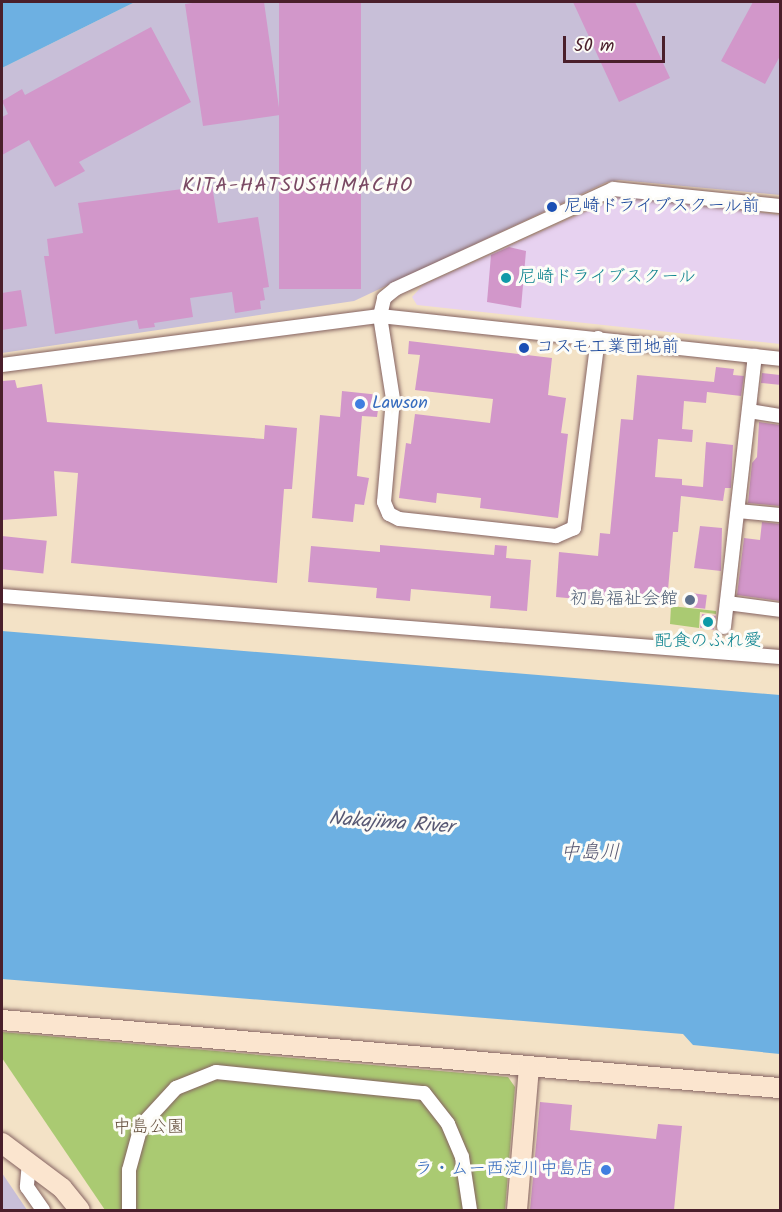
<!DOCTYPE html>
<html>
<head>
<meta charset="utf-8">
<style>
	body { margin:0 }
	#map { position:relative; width:782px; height:1212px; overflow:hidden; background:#f3e2c6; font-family:Kalam,"Klee One",sans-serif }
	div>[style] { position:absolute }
	.built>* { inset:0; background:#e7d2f0 }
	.industrial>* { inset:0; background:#c8bfd8 }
	.green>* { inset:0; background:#aaca72 }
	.water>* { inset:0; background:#6db0e2 }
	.building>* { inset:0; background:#d297ca; transform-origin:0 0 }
	.roads { filter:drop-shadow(0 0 2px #856361) drop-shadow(0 0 2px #856361) }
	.street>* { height:14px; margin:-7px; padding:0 7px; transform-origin:7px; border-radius:7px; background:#fff }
	.secondary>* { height:20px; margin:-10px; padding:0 10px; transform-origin:10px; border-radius:10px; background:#fbe5cf }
	.dots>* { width:16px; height:16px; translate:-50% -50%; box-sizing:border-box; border:3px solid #fdfcf7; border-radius:50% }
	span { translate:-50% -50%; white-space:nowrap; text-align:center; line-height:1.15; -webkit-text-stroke:6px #fdfcf7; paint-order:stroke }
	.transit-label { font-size:18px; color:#164399 }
	.left { translate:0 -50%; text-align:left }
	.culture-label { font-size:18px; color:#0d838f }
	.shop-label { font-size:18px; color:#366cbe }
	.right { translate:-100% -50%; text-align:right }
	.service-label { font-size:18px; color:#4e5e75 }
	.park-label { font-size:18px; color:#675240 }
	.neighbourhood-label { font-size:20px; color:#7a4963; letter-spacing:1.5px }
	.water-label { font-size:20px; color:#585974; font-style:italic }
	.frame { position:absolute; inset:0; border:3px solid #4a1f2b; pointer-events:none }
	.scale { position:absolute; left:563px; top:36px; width:102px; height:27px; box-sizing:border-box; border:3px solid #4a1f2b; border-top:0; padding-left:8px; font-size:18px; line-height:21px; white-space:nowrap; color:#4a1f2b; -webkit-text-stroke:4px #fdfcf7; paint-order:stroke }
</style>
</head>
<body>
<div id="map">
	<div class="built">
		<i style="clip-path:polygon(620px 196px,780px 215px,780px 344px,417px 305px,412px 297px,423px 285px)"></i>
	</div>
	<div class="industrial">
		<i style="clip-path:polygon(135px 2px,780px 2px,780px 195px,619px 180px,607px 182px,354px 301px,2px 353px,2px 68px)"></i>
		<i style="clip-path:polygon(2px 1173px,27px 1210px,2px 1210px)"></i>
	</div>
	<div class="green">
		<i style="clip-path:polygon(671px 606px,716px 611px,716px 614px,700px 612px,699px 628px,670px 624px)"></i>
		<i style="clip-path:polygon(2px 1032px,508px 1077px,515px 1087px,505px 1210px,105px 1210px,2px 1058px)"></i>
	</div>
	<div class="water">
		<i style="clip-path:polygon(2px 2px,135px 2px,2px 68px)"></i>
		<i style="clip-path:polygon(2px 631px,780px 695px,780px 1054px,693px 1045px,683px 1034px,2px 979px)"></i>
	</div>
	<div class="building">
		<i style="clip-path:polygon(200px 2px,264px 2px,280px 115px,203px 126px,185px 4px)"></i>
		<i style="left:279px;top:2px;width:82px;height:287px"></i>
		<i style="clip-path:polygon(573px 2px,635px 2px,670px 78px,619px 102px)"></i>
		<i style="clip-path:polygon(753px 2px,780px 2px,780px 56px,765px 84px,721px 61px)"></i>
		<i style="clip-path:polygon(151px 27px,191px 102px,79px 162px,85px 171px,55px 187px,29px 140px,2px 155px,2px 117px,8px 114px,2px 101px,22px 89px,25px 95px)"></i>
		<i style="clip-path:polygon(212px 185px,218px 223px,258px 217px,269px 287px,263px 288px,265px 300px,260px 301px,261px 309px,235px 313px,232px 292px,190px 298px,193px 317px,154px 323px,155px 327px,139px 329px,137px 320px,55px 334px,44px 256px,49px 256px,47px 239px,83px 233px,78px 203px)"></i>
		<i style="clip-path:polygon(509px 247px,526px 251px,521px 308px,487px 302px,491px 255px)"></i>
		<i style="clip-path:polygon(21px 290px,27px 326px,2px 330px,2px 293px)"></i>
		<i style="clip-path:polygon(409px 341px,552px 358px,548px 395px,566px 398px,561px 433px,568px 434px,558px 518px,480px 508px,481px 498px,437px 493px,436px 503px,399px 498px,406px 443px,411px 444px,415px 414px,490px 423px,493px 399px,415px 390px,420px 355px,408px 354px)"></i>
		<i style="clip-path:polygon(716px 367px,734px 369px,733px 375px,744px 376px,741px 396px,707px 392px,706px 403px,684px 401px,682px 429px,693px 430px,692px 442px,658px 439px,655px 477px,682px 479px,682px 485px,703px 487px,706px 442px,733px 445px,731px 488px,725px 488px,723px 501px,681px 496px,678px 532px,673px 532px,668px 590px,673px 590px,671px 604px,667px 607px,556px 597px,559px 552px,598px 556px,600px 533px,610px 534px,621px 419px,633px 420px,637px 375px,714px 382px)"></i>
		<i style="left:762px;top:373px;width:18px;height:10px;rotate:6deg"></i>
		<i style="clip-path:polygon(15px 380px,17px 388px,42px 384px,47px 422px,264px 439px,265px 425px,297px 428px,292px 489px,284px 489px,277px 583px,71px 563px,78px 473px,54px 471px,57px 516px,2px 520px,2px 381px)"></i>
		<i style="clip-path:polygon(342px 391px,380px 395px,377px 417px,362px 416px,357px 476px,369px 478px,364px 505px,355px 504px,353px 522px,312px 518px,320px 415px,340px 417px)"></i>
		<i style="clip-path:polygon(759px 422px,780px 425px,780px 506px,748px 503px,752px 463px,757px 457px)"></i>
		<i style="clip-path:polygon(762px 522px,780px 524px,780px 601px,737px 595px,744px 538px,760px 540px)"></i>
		<i style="clip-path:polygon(700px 526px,722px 528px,721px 571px,694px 568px)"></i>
		<i style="left:2px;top:536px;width:45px;height:33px;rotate:6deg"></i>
		<i style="clip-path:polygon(380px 545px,494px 555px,495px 545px,507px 546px,506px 558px,531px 560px,527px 611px,490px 608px,491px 596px,411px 589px,410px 601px,376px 598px,377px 588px,308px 582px,311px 546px,380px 552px)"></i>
		<i style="left:691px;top:593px;width:16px;height:14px;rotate:7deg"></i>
		<i style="left:702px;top:614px;width:14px;height:14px;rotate:8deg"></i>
		<i style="clip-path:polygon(540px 1102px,572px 1105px,570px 1130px,656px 1139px,658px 1124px,682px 1126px,674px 1210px,530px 1210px)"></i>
	</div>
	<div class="roads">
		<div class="street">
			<i style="left:598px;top:338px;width:192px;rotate:97.2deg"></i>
			<i style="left:574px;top:528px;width:20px;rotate:156deg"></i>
			<i style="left:556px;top:536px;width:158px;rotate:-173.8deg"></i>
			<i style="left:399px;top:519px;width:11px;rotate:-153deg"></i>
			<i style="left:389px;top:514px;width:13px;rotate:-113deg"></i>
			<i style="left:384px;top:502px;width:103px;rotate:-85deg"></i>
			<i style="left:393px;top:399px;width:84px;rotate:-98.9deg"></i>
			<i style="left:380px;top:316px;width:18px;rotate:-77deg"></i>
			<i style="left:384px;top:298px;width:14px;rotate:-39deg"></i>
			<i style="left:395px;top:289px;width:240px;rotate:-24.6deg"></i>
			<i style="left:613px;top:189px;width:168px;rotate:5.8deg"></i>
			<i style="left:2px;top:365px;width:381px;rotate:-7.4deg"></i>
			<i style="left:380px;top:316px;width:402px;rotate:6.1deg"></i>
			<i style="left:749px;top:411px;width:31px;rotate:9deg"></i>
			<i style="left:738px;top:511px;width:42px;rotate:5.4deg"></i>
			<i style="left:2px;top:596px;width:780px;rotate:4.48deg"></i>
			<i style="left:727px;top:603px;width:53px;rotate:7.5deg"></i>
			<i style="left:724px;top:627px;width:273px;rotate:-83.5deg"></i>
			<i style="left:29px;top:1162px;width:25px;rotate:95deg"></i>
			<i style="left:27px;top:1187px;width:28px;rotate:55deg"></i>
			<i style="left:129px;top:1210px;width:40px;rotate:-90deg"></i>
			<i style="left:129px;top:1170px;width:46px;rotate:-74.7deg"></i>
			<i style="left:141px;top:1126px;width:52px;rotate:-47.4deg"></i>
			<i style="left:176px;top:1088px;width:43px;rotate:-21.8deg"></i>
			<i style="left:216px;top:1072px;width:209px;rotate:5.8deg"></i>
			<i style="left:424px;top:1093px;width:39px;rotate:52deg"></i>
			<i style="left:448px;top:1124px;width:36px;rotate:67deg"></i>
			<i style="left:462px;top:1157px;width:54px;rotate:81.4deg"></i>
		</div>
		<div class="secondary">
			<i style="left:2px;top:1020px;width:781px;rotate:5deg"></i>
			<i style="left:2px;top:1143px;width:75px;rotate:36.9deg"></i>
			<i style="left:62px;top:1188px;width:28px;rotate:51deg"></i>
			<i style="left:517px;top:1210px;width:144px;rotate:-85.2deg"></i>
		</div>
	</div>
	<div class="dots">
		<i style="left:552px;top:207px;background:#1a4fb4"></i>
		<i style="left:506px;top:278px;background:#0f9aa8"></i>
		<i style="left:524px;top:348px;background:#1a4fb4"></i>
		<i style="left:360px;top:404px;background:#3f7fe0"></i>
		<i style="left:690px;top:600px;background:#5c6f8a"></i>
		<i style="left:708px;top:622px;background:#0f9aa8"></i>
		<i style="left:606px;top:1170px;background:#3f7fe0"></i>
	</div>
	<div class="transit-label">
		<span class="left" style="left:564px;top:207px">尼崎ドライブスクール前</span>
		<span class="left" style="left:536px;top:348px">コスモ工業団地前</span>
	</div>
	<div class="culture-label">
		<span class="left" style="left:518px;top:278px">尼崎ドライブスクール</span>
		<span style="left:708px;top:642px">配食のふれ愛</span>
	</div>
	<div class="shop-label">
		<span class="left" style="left:372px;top:404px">Lawson</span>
		<span class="right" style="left:594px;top:1170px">ラ・ムー西淀川中島店</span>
	</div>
	<div class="service-label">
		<span class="right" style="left:678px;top:600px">初島福祉会館</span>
	</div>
	<div class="park-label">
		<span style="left:149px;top:1128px">中島公園</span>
	</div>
	<div class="neighbourhood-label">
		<span style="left:298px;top:186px">KITA-HATSUSHIMACHO</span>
	</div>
	<div class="water-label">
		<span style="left:391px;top:824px;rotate:4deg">Nakajima River</span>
		<span style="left:590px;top:853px">中島川</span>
	</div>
	<div class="frame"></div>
	<div class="scale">50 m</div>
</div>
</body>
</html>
